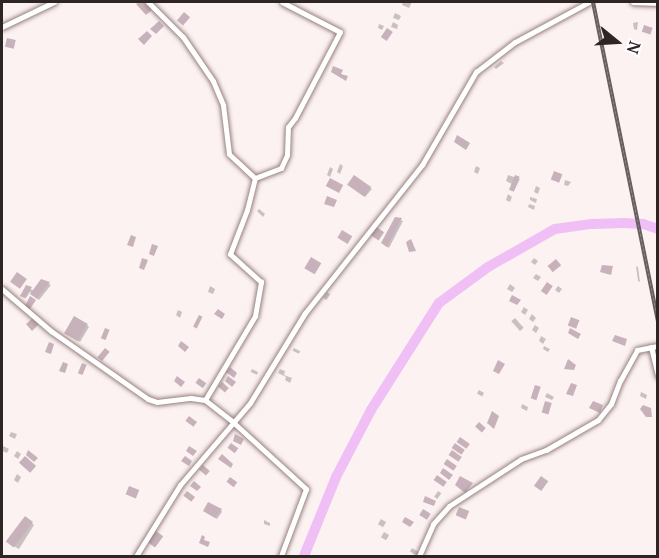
<!DOCTYPE html>
<html>
<head>
<meta charset="utf-8">
<style>
	body { margin:0 }
	#map { position:relative; width:659px; height:558px; overflow:hidden; background:#fcf2f2; font-family:"PT Serif",serif }
	div>[style] { position:absolute }
	.shadow>* { inset:0; background:#0003; transform-origin:0 0 }
	.river>* { height:10px; margin:-5px; padding:0 5px; transform-origin:5px; border-radius:5px; background:#f0bff6 }
	.building>* { inset:0; background:#c7b2bb; transform-origin:0 0 }
	.roads { filter:drop-shadow(0 0 2px #96807f) drop-shadow(0 0 2px #96807f) }
	.minor>* { height:5px; margin:-2.5px; padding:0 2.5px; transform-origin:2.5px; border-radius:2.5px; background:#fff }
	.rail>* { height:4px; margin-top:-2px; transform-origin:0; background:repeating-linear-gradient(90deg,#fff 0 4.5px,#675e5e 0 9px); box-sizing:border-box; border-block:2px solid #675e5e }
	span { translate:-50% -50%; white-space:nowrap; text-align:center; line-height:1.15; -webkit-text-stroke:5px #fff; paint-order:stroke }
	.frame { position:absolute; inset:0; border:3px solid #2e2525; pointer-events:none }
	.north { position:absolute; left:587px; top:12px; width:60px; height:60px; -webkit-text-stroke:4px #fff; paint-order:stroke; rotate:108deg; font-size:16px; font-weight:700; line-height:24px; text-align:center; color:#2e2525 }
	.north::after { content:''; display:block; margin:auto; width:21px; height:27px; background:#2e2525; clip-path:polygon(50% 0,100% 100%,50% 72%,0 100%) }
</style>
</head>
<body>
<div id="map">
	<div class="shadow">
		<i style="clip-path:polygon(403px 2px,412px 2px,409px 8px,402px 5px)"></i>
		<i style="clip-path:polygon(395px 13px,401px 16px,399px 20px,393px 18px)"></i>
		<i style="clip-path:polygon(393px 22px,398px 25px,397px 29px,391px 27px)"></i>
		<i style="clip-path:polygon(638px 22px,637px 30px,634px 29px,633px 23px)"></i>
		<i style="clip-path:polygon(379px 24px,384px 26px,382px 30px,378px 28px)"></i>
		<i style="clip-path:polygon(501px 61px,504px 63px,496px 69px,494px 67px)"></i>
		<i style="clip-path:polygon(340px 164px,343px 166px,340px 174px,337px 172px)"></i>
		<i style="clip-path:polygon(476px 166px,480px 168px,478px 174px,474px 172px)"></i>
		<i style="clip-path:polygon(330px 167px,333px 169px,330px 177px,327px 175px)"></i>
		<i style="clip-path:polygon(508px 175px,520px 179px,514px 191px,510px 189px,512px 184px,506px 181px)"></i>
		<i style="clip-path:polygon(565px 180px,571px 182px,568px 186px,564px 185px)"></i>
		<i style="clip-path:polygon(536px 186px,540px 188px,538px 194px,534px 192px)"></i>
		<i style="clip-path:polygon(351px 187px,370px 188px,372px 189px,365px 197px)"></i>
		<i style="clip-path:polygon(508px 194px,512px 197px,510px 202px,506px 200px)"></i>
		<i style="clip-path:polygon(530px 197px,537px 199px,536px 203px,530px 200px)"></i>
		<i style="clip-path:polygon(529px 204px,535px 206px,534px 210px,528px 207px)"></i>
		<i style="clip-path:polygon(259px 209px,265px 214px,263px 217px,257px 211px)"></i>
		<i style="clip-path:polygon(395px 218px,403px 221px,389px 248px,384px 245px)"></i>
		<i style="left:534px;top:258px;width:5px;height:5px;rotate:37deg"></i>
		<i style="clip-path:polygon(636px 266px,638px 267px,640px 282px,638px 281px)"></i>
		<i style="clip-path:polygon(536px 274px,541px 277px,538px 281px,533px 278px)"></i>
		<i style="clip-path:polygon(41px 280px,51px 285px,39px 300px,30px 292px,26px 298px,23px 297px,27px 287px,34px 291px)"></i>
		<i style="clip-path:polygon(510px 284px,515px 288px,512px 292px,507px 289px)"></i>
		<i style="clip-path:polygon(210px 286px,215px 289px,213px 294px,208px 292px)"></i>
		<i style="left:558px;top:286px;width:5px;height:5px;rotate:37deg"></i>
		<i style="left:327px;top:292px;width:4px;height:7px;rotate:34deg"></i>
		<i style="clip-path:polygon(524px 307px,528px 310px,525px 315px,521px 312px)"></i>
		<i style="clip-path:polygon(178px 310px,182px 312px,180px 318px,176px 315px)"></i>
		<i style="clip-path:polygon(532px 314px,536px 318px,533px 322px,529px 319px)"></i>
		<i style="left:515px;top:318px;width:13px;height:5px;rotate:48deg"></i>
		<i style="clip-path:polygon(87px 325px,89px 327px,80px 342px,68px 335px)"></i>
		<i style="clip-path:polygon(535px 325px,539px 328px,536px 333px,532px 330px)"></i>
		<i style="clip-path:polygon(541px 336px,546px 339px,543px 344px,539px 341px)"></i>
		<i style="clip-path:polygon(544px 346px,550px 349px,548px 352px,543px 349px)"></i>
		<i style="left:294px;top:348px;width:7px;height:3px;rotate:27deg"></i>
		<i style="left:252px;top:369px;width:7px;height:3px;rotate:27deg"></i>
		<i style="clip-path:polygon(280px 369px,285px 371px,284px 375px,292px 378px,290px 383px,285px 380px,286px 377px,278px 373px)"></i>
		<i style="left:479px;top:390px;width:6px;height:4px;rotate:31deg"></i>
		<i style="clip-path:polygon(641px 392px,647px 395px,646px 399px,640px 396px)"></i>
		<i style="clip-path:polygon(547px 393px,554px 397px,552px 400px,545px 397px)"></i>
		<i style="clip-path:polygon(522px 404px,528px 407px,527px 411px,521px 408px)"></i>
		<i style="clip-path:polygon(11px 432px,17px 434px,15px 439px,9px 436px)"></i>
		<i style="clip-path:polygon(3px 446px,9px 449px,7px 453px,2px 451px)"></i>
		<i style="clip-path:polygon(17px 451px,21px 454px,18px 459px,14px 456px)"></i>
		<i style="clip-path:polygon(17px 474px,21px 477px,18px 483px,14px 480px)"></i>
		<i style="left:438px;top:491px;width:4px;height:7px;rotate:34deg"></i>
		<i style="clip-path:polygon(221px 510px,222px 512px,217px 519px,207px 513px)"></i>
		<i style="clip-path:polygon(26px 518px,34px 525px,19px 549px,12px 545px)"></i>
		<i style="left:381px;top:519px;width:6px;height:6px;rotate:31deg"></i>
		<i style="clip-path:polygon(264px 520px,270px 523px,270px 526px,264px 524px)"></i>
		<i style="left:384px;top:532px;width:6px;height:6px;rotate:31deg"></i>
		<i style="left:412px;top:548px;width:9px;height:4px;rotate:32deg"></i>
	</div>
	<div class="river">
		<i style="left:304px;top:556px;width:85px;rotate:-67.9deg"></i>
		<i style="left:336px;top:477px;width:76px;rotate:-62.4deg"></i>
		<i style="left:371px;top:410px;width:127px;rotate:-57.6deg"></i>
		<i style="left:439px;top:303px;width:61px;rotate:-36.3deg"></i>
		<i style="left:488px;top:267px;width:77px;rotate:-29.6deg"></i>
		<i style="left:555px;top:229px;width:37px;rotate:-8deg"></i>
		<i style="left:592px;top:224px;width:31px;rotate:-2deg"></i>
		<i style="left:623px;top:223px;width:20px;rotate:3deg"></i>
		<i style="left:643px;top:224px;width:16px;rotate:18deg"></i>
	</div>
	<div class="building">
		<i style="clip-path:polygon(139px 2px,144px 2px,152px 10px,146px 15px,136px 4px)"></i>
		<i style="left:184px;top:12px;width:8px;height:11px;rotate:40deg"></i>
		<i style="clip-path:polygon(159px 21px,164px 26px,156px 34px,150px 29px)"></i>
		<i style="left:644px;top:25px;width:9px;height:7px;rotate:18deg"></i>
		<i style="left:387px;top:28px;width:7px;height:11px;rotate:34deg"></i>
		<i style="clip-path:polygon(147px 31px,152px 36px,144px 45px,138px 39px)"></i>
		<i style="left:7px;top:38px;width:9px;height:9px;rotate:13deg"></i>
		<i style="clip-path:polygon(333px 66px,343px 70px,341px 74px,348px 76px,346px 81px,331px 72px)"></i>
		<i style="clip-path:polygon(457px 135px,470px 143px,466px 150px,454px 142px)"></i>
		<i style="left:554px;top:171px;width:9px;height:9px;rotate:21deg"></i>
		<i style="left:354px;top:175px;width:21px;height:12px;rotate:35deg"></i>
		<i style="left:515px;top:175px;width:5px;height:16px;rotate:22deg"></i>
		<i style="left:330px;top:178px;width:15px;height:9px;rotate:28deg"></i>
		<i style="clip-path:polygon(327px 196px,337px 200px,334px 207px,324px 204px)"></i>
		<i style="clip-path:polygon(395px 217px,402px 218px,387px 247px,381px 243px)"></i>
		<i style="left:375px;top:226px;width:11px;height:10px;rotate:34deg"></i>
		<i style="left:342px;top:230px;width:12px;height:9px;rotate:31deg"></i>
		<i style="clip-path:polygon(131px 235px,136px 237px,133px 247px,127px 245px)"></i>
		<i style="clip-path:polygon(411px 239px,416px 251px,409px 252px,406px 242px)"></i>
		<i style="clip-path:polygon(152px 244px,158px 246px,154px 256px,149px 254px)"></i>
		<i style="left:311px;top:257px;width:12px;height:13px;rotate:31deg"></i>
		<i style="clip-path:polygon(142px 258px,148px 260px,144px 270px,139px 268px)"></i>
		<i style="left:556px;top:259px;width:8px;height:11px;rotate:50deg"></i>
		<i style="clip-path:polygon(602px 265px,613px 266px,611px 275px,600px 272px)"></i>
		<i style="left:17px;top:272px;width:12px;height:12px;rotate:35deg"></i>
		<i style="clip-path:polygon(41px 279px,50px 282px,37px 299px,30px 294px)"></i>
		<i style="left:547px;top:282px;width:7px;height:11px;rotate:34deg"></i>
		<i style="clip-path:polygon(26px 285px,32px 287px,25px 298px,20px 296px)"></i>
		<i style="clip-path:polygon(512px 295px,521px 300px,517px 305px,509px 301px)"></i>
		<i style="clip-path:polygon(30px 296px,36px 300px,30px 309px,25px 306px)"></i>
		<i style="clip-path:polygon(218px 309px,225px 314px,222px 319px,214px 314px)"></i>
		<i style="left:199px;top:315px;width:4px;height:13px;rotate:27deg"></i>
		<i style="left:74px;top:316px;width:16px;height:20px;rotate:30deg"></i>
		<i style="left:571px;top:317px;width:9px;height:9px;rotate:21deg"></i>
		<i style="clip-path:polygon(33px 318px,39px 324px,32px 331px,26px 324px)"></i>
		<i style="left:105px;top:328px;width:5px;height:11px;rotate:22deg"></i>
		<i style="clip-path:polygon(570px 328px,581px 334px,578px 339px,568px 333px)"></i>
		<i style="clip-path:polygon(615px 335px,627px 339px,625px 346px,612px 341px)"></i>
		<i style="clip-path:polygon(181px 341px,189px 347px,185px 352px,178px 346px)"></i>
		<i style="clip-path:polygon(49px 342px,54px 344px,51px 354px,45px 352px)"></i>
		<i style="left:105px;top:348px;width:6px;height:12px;rotate:39deg"></i>
		<i style="clip-path:polygon(568px 359px,576px 365px,574px 370px,564px 369px)"></i>
		<i style="clip-path:polygon(498px 360px,505px 364px,499px 374px,493px 371px)"></i>
		<i style="clip-path:polygon(63px 362px,68px 364px,65px 373px,59px 371px)"></i>
		<i style="left:82px;top:363px;width:5px;height:11px;rotate:22deg"></i>
		<i style="clip-path:polygon(230px 367px,237px 373px,234px 378px,226px 372px)"></i>
		<i style="clip-path:polygon(177px 376px,185px 382px,181px 387px,174px 381px)"></i>
		<i style="clip-path:polygon(228px 376px,236px 382px,232px 387px,225px 381px)"></i>
		<i style="left:199px;top:378px;width:9px;height:6px;rotate:36deg"></i>
		<i style="left:222px;top:382px;width:9px;height:6px;rotate:41deg"></i>
		<i style="clip-path:polygon(571px 383px,577px 385px,573px 396px,566px 394px)"></i>
		<i style="left:535px;top:385px;width:6px;height:14px;rotate:18deg"></i>
		<i style="left:545px;top:401px;width:7px;height:12px;rotate:16deg"></i>
		<i style="clip-path:polygon(593px 401px,603px 405px,600px 413px,589px 408px)"></i>
		<i style="clip-path:polygon(643px 405px,651px 408px,652px 417px,646px 417px,640px 409px)"></i>
		<i style="clip-path:polygon(492px 411px,499px 416px,494px 429px,487px 423px)"></i>
		<i style="left:189px;top:416px;width:10px;height:6px;rotate:37deg"></i>
		<i style="left:479px;top:422px;width:9px;height:6px;rotate:41deg"></i>
		<i style="clip-path:polygon(235px 434px,244px 439px,241px 445px,233px 441px)"></i>
		<i style="left:460px;top:437px;width:12px;height:6px;rotate:35deg"></i>
		<i style="left:231px;top:443px;width:9px;height:6px;rotate:36deg"></i>
		<i style="left:455px;top:443px;width:12px;height:6px;rotate:35deg"></i>
		<i style="clip-path:polygon(189px 446px,197px 451px,193px 456px,186px 451px)"></i>
		<i style="clip-path:polygon(28px 450px,38px 458px,34px 462px,26px 455px)"></i>
		<i style="left:452px;top:450px;width:12px;height:6px;rotate:35deg"></i>
		<i style="clip-path:polygon(222px 454px,233px 464px,231px 468px,218px 459px)"></i>
		<i style="left:25px;top:456px;width:15px;height:9px;rotate:42deg"></i>
		<i style="clip-path:polygon(185px 456px,192px 461px,189px 466px,181px 461px)"></i>
		<i style="left:447px;top:459px;width:12px;height:6px;rotate:35deg"></i>
		<i style="left:203px;top:465px;width:9px;height:6px;rotate:41deg"></i>
		<i style="clip-path:polygon(443px 468px,453px 475px,449px 480px,440px 473px)"></i>
		<i style="left:437px;top:475px;width:12px;height:6px;rotate:35deg"></i>
		<i style="clip-path:polygon(460px 476px,473px 483px,465px 493px,455px 485px)"></i>
		<i style="left:541px;top:476px;width:9px;height:12px;rotate:36deg"></i>
		<i style="left:230px;top:477px;width:9px;height:6px;rotate:36deg"></i>
		<i style="clip-path:polygon(194px 481px,201px 487px,197px 491px,190px 486px)"></i>
		<i style="left:129px;top:486px;width:11px;height:9px;rotate:22deg"></i>
		<i style="left:187px;top:491px;width:10px;height:6px;rotate:37deg"></i>
		<i style="clip-path:polygon(425px 496px,436px 501px,434px 506px,423px 502px)"></i>
		<i style="clip-path:polygon(208px 502px,222px 509px,215px 518px,203px 511px)"></i>
		<i style="left:459px;top:507px;width:11px;height:9px;rotate:22deg"></i>
		<i style="left:423px;top:509px;width:9px;height:7px;rotate:32deg"></i>
		<i style="left:25px;top:516px;width:10px;height:32px;rotate:37deg"></i>
		<i style="clip-path:polygon(405px 517px,414px 522px,410px 527px,402px 522px)"></i>
		<i style="left:156px;top:531px;width:9px;height:14px;rotate:36deg"></i>
		<i style="clip-path:polygon(202px 535px,205px 537px,204px 540px,210px 542px,208px 547px,199px 543px)"></i>
	</div>
	<div class="roads">
		<div class="minor">
			<i style="left:148px;top:2px;width:49px;rotate:45deg"></i>
			<i style="left:183px;top:37px;width:53px;rotate:55.7deg"></i>
			<i style="left:213px;top:81px;width:26px;rotate:67deg"></i>
			<i style="left:223px;top:105px;width:49px;rotate:83deg"></i>
			<i style="left:229px;top:154px;width:35px;rotate:43deg"></i>
			<i style="left:633px;top:2px;width:25px;rotate:2deg"></i>
			<i style="left:2px;top:27px;width:58px;rotate:-25.7deg"></i>
			<i style="left:2px;top:289px;width:65px;rotate:40.6deg"></i>
			<i style="left:51px;top:331px;width:118px;rotate:35deg"></i>
			<i style="left:148px;top:399px;width:9px;rotate:18deg"></i>
			<i style="left:157px;top:402px;width:34px;rotate:-7deg"></i>
			<i style="left:191px;top:398px;width:14px;rotate:8deg"></i>
			<i style="left:205px;top:400px;width:37px;rotate:38deg"></i>
			<i style="left:234px;top:423px;width:98px;rotate:42.5deg"></i>
			<i style="left:306px;top:489px;width:72px;rotate:110.5deg"></i>
			<i style="left:651px;top:347px;width:30px;rotate:76deg"></i>
			<i style="left:205px;top:400px;width:98px;rotate:-59.2deg"></i>
			<i style="left:255px;top:316px;width:35px;rotate:-80deg"></i>
			<i style="left:261px;top:282px;width:42px;rotate:-137.9deg"></i>
			<i style="left:230px;top:254px;width:47px;rotate:-68.9deg"></i>
			<i style="left:247px;top:210px;width:33px;rotate:-76deg"></i>
			<i style="left:255px;top:178px;width:28px;rotate:-21deg"></i>
			<i style="left:281px;top:168px;width:14px;rotate:-65deg"></i>
			<i style="left:287px;top:155px;width:28px;rotate:-88deg"></i>
			<i style="left:288px;top:127px;width:11px;rotate:-52deg"></i>
			<i style="left:295px;top:118px;width:97px;rotate:-62.4deg"></i>
			<i style="left:340px;top:32px;width:65px;rotate:-152.7deg"></i>
			<i style="left:136px;top:556px;width:84px;rotate:-58.2deg"></i>
			<i style="left:180px;top:485px;width:108px;rotate:-49.5deg"></i>
			<i style="left:250px;top:403px;width:105px;rotate:-58.6deg"></i>
			<i style="left:305px;top:313px;width:189px;rotate:-51.7deg"></i>
			<i style="left:422px;top:165px;width:108px;rotate:-59.9deg"></i>
			<i style="left:476px;top:72px;width:49px;rotate:-37.6deg"></i>
			<i style="left:515px;top:42px;width:84px;rotate:-28.4deg"></i>
			<i style="left:419px;top:556px;width:35px;rotate:-66deg"></i>
			<i style="left:433px;top:524px;width:24px;rotate:-48deg"></i>
			<i style="left:449px;top:506px;width:86px;rotate:-33.1deg"></i>
			<i style="left:521px;top:459px;width:27px;rotate:-20deg"></i>
			<i style="left:546px;top:450px;width:60px;rotate:-30deg"></i>
			<i style="left:598px;top:420px;width:21px;rotate:-51deg"></i>
			<i style="left:611px;top:404px;width:25px;rotate:-69deg"></i>
			<i style="left:620px;top:381px;width:35px;rotate:-61deg"></i>
			<i style="left:637px;top:350px;width:21px;rotate:-11deg"></i>
		</div>
	</div>
	<div class="rail">
		<i style="left:593px;top:2px;width:326px;rotate:78.5deg"></i>
	</div>
	<div class="frame"></div>
	<div class="north">N</div>
</div>
</body>
</html>
